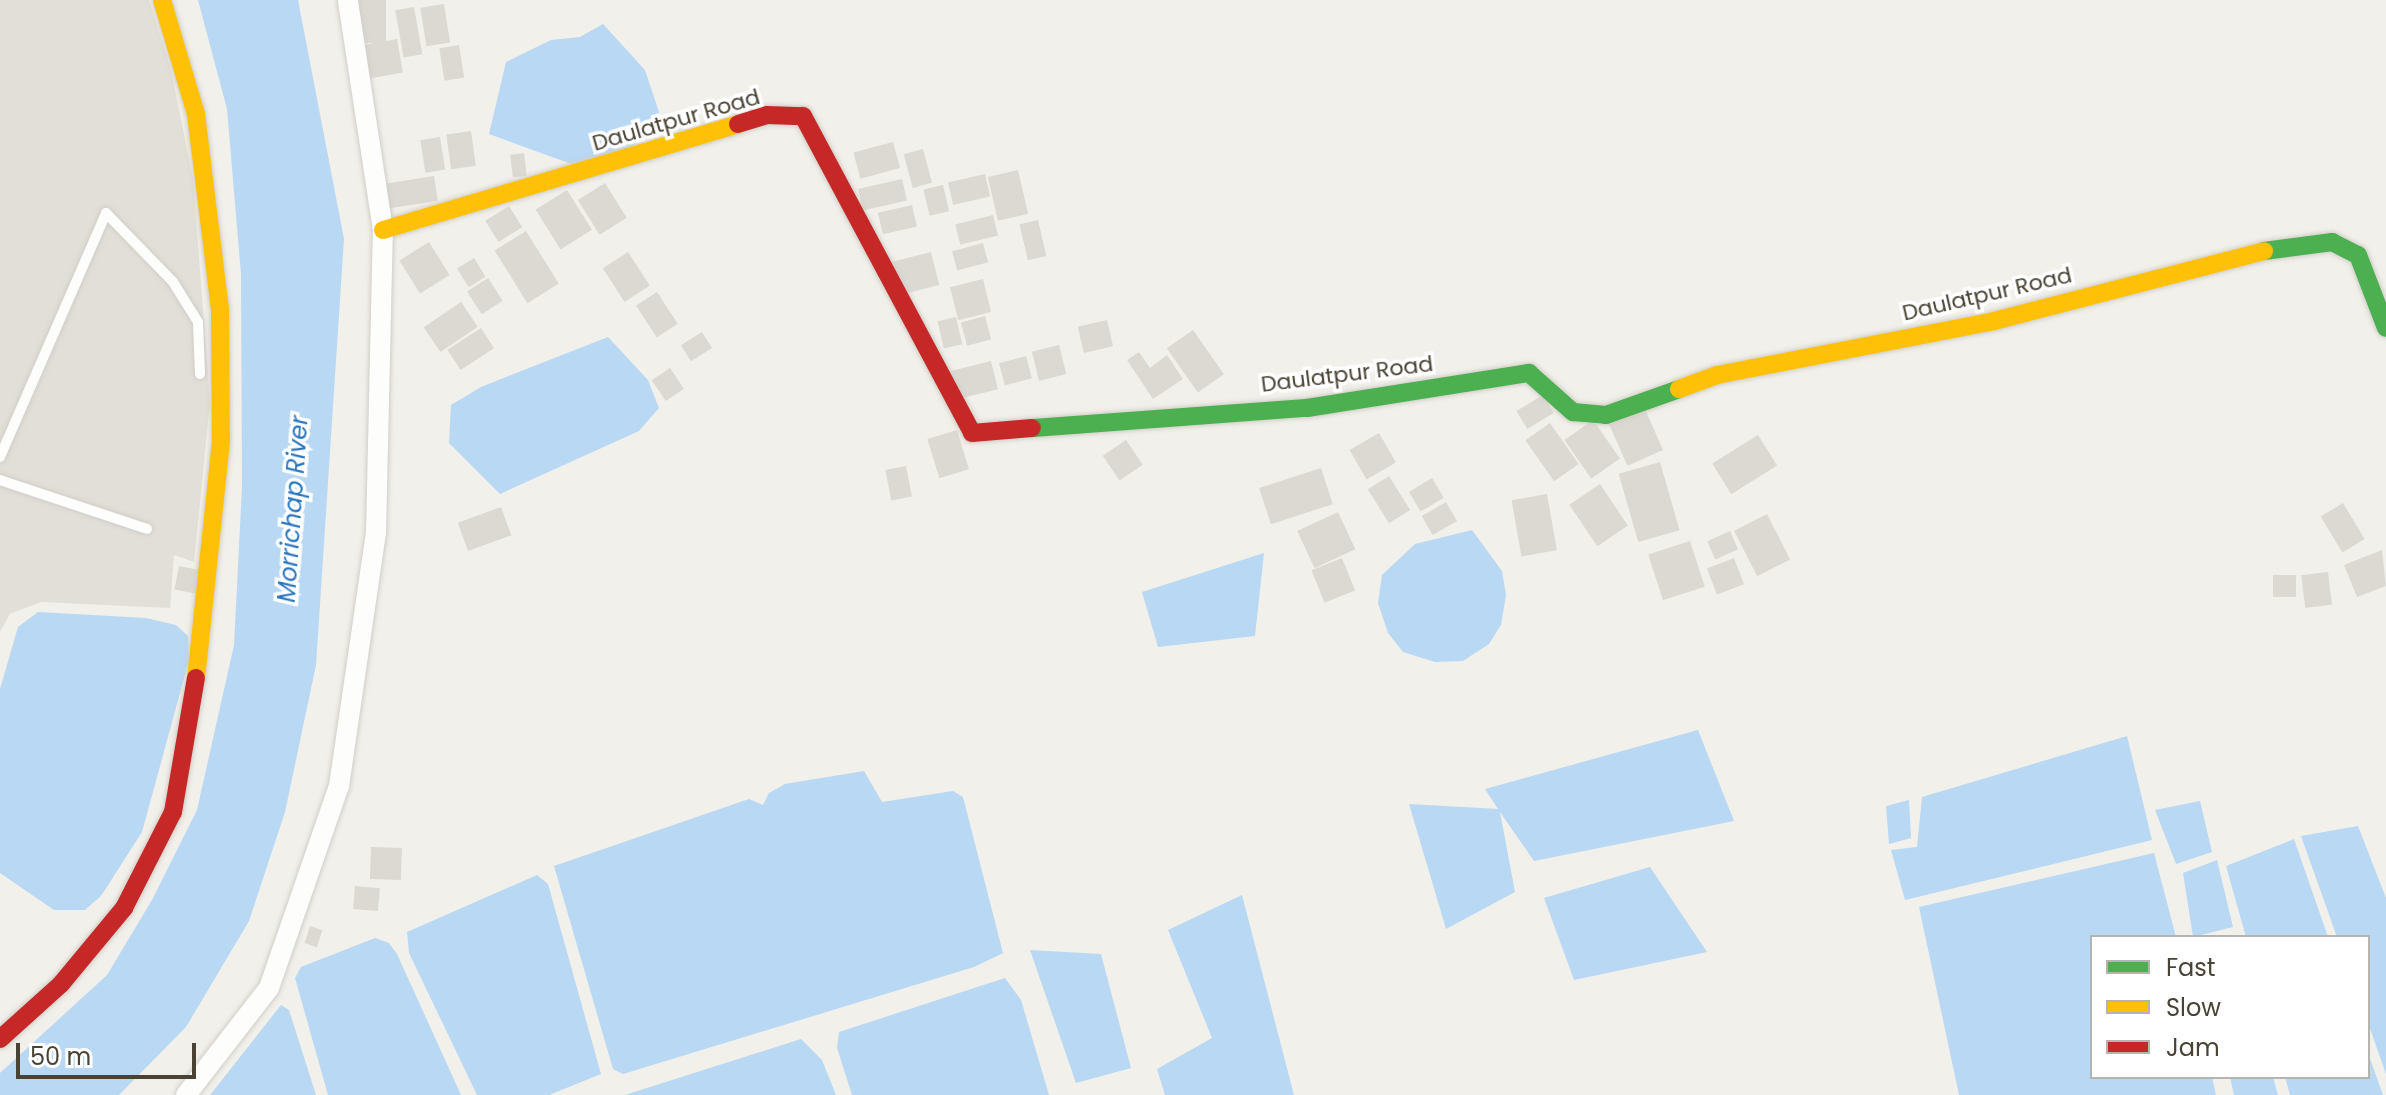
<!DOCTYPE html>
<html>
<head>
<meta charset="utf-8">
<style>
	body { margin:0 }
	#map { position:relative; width:2386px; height:1095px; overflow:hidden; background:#f2f0ea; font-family:Poppins,sans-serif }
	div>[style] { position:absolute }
	.industrial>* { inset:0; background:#e2dfd8 }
	.water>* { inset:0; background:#b8d8f3 }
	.building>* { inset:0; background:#dcd9d3; transform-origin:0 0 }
	.roads { filter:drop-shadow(0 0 2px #d0cec8) drop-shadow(0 0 2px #d0cec8) }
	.lane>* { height:10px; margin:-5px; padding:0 5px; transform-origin:5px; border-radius:5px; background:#fdfdfc }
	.street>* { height:20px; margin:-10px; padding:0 10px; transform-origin:10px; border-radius:10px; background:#fdfdfc }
	.fast>* { height:18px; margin:-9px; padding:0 9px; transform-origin:9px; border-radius:9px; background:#4caf50 }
	.slow>* { height:18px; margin:-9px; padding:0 9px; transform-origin:9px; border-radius:9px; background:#ffc107 }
	.jam>* { height:18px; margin:-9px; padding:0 9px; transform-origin:9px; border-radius:9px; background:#c62828 }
	span { translate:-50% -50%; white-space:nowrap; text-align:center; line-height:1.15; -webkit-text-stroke:7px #fff; paint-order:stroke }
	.street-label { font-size:22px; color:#494335 }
	.water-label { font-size:24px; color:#2574bf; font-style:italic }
	.legend { position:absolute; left:2090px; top:935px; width:280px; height:144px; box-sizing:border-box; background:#fff; border:2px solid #b6b4ae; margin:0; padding:10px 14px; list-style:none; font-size:24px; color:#494335 }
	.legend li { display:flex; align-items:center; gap:16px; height:40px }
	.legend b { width:40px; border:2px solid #b6b4ae }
	.scale { position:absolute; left:16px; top:1043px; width:180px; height:36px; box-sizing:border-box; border:4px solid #494335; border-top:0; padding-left:10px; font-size:24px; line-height:28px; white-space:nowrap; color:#494335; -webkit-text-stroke:6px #fff; paint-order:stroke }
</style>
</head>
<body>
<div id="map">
	<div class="industrial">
		<i style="clip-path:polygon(0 0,149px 0,171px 70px,193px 179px,210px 402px,194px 562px,174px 555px,170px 608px,41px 602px,10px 614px,0 632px)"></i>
	</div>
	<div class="water">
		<i style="clip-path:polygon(198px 0,298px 0,344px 239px,316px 665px,285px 812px,249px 921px,186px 1027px,119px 1095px,0 1095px,0 1073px,107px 975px,152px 900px,197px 810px,234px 645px,242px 487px,241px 274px,227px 109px)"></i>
		<i style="clip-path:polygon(603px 24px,645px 70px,663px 124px,631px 147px,574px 165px,489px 134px,506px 62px,551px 40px,580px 37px)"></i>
		<i style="clip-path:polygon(608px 337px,648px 380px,659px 408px,639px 431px,500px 494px,449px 443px,451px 405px,481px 387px)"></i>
		<i style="clip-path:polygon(1472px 530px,1502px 571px,1506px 595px,1501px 625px,1489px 644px,1463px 661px,1435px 662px,1403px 652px,1388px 633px,1378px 603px,1382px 575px,1415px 544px)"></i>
		<i style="clip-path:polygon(1264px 553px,1255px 636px,1158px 647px,1142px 592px)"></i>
		<i style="clip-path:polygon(38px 612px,146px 618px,176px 625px,188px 636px,189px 660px,142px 832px,101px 896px,85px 910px,54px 910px,0 873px,0 689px,18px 627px)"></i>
		<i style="clip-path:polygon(1698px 730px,1734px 821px,1534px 861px,1500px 812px,1515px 892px,1446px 929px,1409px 804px,1498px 809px,1485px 789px)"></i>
		<i style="clip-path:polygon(2127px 736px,2152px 840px,1905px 900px,1891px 850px,1917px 847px,1922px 797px)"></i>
		<i style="clip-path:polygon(864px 771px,882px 802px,953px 791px,963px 797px,1003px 953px,974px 967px,623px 1074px,613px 1069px,554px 866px,749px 799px,763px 805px,769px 793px,785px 784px)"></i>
		<i style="clip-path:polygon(1909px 800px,1911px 838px,1889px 844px,1886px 806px)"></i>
		<i style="clip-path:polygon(2200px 801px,2212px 852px,2176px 864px,2155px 810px)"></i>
		<i style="clip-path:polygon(2358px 826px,2386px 898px,2386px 1074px,2368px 1023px,2368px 937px,2337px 937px,2301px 836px)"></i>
		<i style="clip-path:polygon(2294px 839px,2328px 937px,2246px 937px,2226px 866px)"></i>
		<i style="clip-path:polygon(2154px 853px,2176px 937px,2092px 937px,2092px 1077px,2212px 1077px,2216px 1095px,1959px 1095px,1919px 907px)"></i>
		<i style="clip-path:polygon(2217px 860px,2233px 927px,2193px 937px,2183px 873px)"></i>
		<i style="clip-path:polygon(1650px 867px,1707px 952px,1574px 980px,1544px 898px)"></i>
		<i style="clip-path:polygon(537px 875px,548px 884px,601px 1074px,549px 1095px,477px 1095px,409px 953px,407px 932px)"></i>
		<i style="clip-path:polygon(1242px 895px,1294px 1095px,1165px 1095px,1157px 1069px,1212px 1038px,1168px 930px)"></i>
		<i style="clip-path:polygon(375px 938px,389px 943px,397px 954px,461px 1095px,328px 1095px,295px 978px,301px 967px)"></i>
		<i style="clip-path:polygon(1030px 950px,1101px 954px,1131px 1068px,1076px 1083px)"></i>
		<i style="clip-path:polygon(1005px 978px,1021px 1000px,1049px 1095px,852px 1095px,837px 1048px,839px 1032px)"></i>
		<i style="clip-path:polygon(281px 1005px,289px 1010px,316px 1095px,210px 1095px)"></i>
		<i style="clip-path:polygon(801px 1039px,822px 1060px,836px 1095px,625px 1095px)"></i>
		<i style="clip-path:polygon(2368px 1053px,2383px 1095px,2290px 1095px,2285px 1077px,2368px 1077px)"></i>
		<i style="clip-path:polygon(2230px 1077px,2273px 1077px,2278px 1095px,2234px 1095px)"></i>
	</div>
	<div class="building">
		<i style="left:355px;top:0;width:31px;height:43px"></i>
		<i style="left:444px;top:4px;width:39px;height:24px;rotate:81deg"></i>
		<i style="left:414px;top:7px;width:48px;height:19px;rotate:80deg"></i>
		<i style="left:397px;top:39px;width:34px;height:37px;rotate:80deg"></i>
		<i style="left:459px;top:45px;width:33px;height:20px;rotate:81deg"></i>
		<i style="left:471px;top:131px;width:35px;height:25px;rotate:82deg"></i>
		<i style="left:440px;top:137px;width:33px;height:20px;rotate:81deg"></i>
		<i style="left:893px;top:142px;width:27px;height:41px;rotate:75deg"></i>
		<i style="left:923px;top:149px;width:35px;height:20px;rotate:75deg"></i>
		<i style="left:524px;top:153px;width:23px;height:14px;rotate:83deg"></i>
		<i style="left:1018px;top:170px;width:45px;height:31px;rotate:77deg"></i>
		<i style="left:985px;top:174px;width:23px;height:38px;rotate:77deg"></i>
		<i style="left:434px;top:176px;width:25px;height:51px;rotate:81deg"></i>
		<i style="left:902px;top:179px;width:22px;height:45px;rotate:77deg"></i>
		<i style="left:605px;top:183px;width:41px;height:32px;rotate:58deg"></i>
		<i style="left:943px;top:185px;width:27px;height:20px;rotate:77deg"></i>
		<i style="left:567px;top:190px;width:47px;height:37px;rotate:58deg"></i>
		<i style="left:912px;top:205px;width:22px;height:35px;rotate:77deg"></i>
		<i style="left:509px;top:206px;width:25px;height:28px;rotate:58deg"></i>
		<i style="left:993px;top:215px;width:21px;height:39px;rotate:76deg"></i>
		<i style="left:1038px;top:220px;width:37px;height:19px;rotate:77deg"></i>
		<i style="left:526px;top:231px;width:62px;height:37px;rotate:58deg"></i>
		<i style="left:429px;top:242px;width:39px;height:35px;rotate:58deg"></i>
		<i style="left:983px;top:243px;width:20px;height:32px;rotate:75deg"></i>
		<i style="left:628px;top:252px;width:40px;height:30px;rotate:57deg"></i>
		<i style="left:931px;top:252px;width:34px;height:40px;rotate:76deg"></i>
		<i style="left:474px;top:258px;width:22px;height:20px;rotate:58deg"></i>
		<i style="left:488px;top:278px;width:27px;height:25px;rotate:57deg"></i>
		<i style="left:983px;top:279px;width:34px;height:34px;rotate:76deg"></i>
		<i style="left:657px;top:292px;width:38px;height:25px;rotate:57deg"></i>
		<i style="left:461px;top:302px;width:30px;height:45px;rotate:56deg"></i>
		<i style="left:985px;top:316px;width:24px;height:25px;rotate:75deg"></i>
		<i style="left:956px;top:317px;width:28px;height:19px;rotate:77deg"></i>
		<i style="left:1107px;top:320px;width:27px;height:30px;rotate:77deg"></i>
		<i style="left:481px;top:328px;width:24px;height:40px;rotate:57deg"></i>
		<i style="left:1193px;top:330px;width:54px;height:32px;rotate:55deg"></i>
		<i style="left:702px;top:332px;width:19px;height:25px;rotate:58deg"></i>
		<i style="left:1059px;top:345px;width:30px;height:28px;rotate:76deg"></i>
		<i style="clip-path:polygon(1139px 352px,1150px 368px,1167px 355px,1183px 379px,1153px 399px,1127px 360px)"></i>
		<i style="left:1026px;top:356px;width:23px;height:28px;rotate:75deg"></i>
		<i style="left:991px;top:361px;width:29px;height:42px;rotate:76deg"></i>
		<i style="left:670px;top:368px;width:25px;height:22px;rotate:56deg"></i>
		<i style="left:1543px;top:395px;width:21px;height:31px;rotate:59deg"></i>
		<i style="left:1644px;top:407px;width:47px;height:39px;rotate:66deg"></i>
		<i style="left:1593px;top:420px;width:47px;height:35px;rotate:55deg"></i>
		<i style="left:1550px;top:423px;width:50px;height:30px;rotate:55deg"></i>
		<i style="left:957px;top:430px;width:41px;height:31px;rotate:73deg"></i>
		<i style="left:1379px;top:433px;width:34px;height:34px;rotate:60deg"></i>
		<i style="left:1758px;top:435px;width:36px;height:54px;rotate:58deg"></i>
		<i style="left:1126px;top:440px;width:30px;height:28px;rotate:56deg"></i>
		<i style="left:1660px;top:462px;width:71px;height:43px;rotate:74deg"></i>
		<i style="left:906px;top:466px;width:31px;height:21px;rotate:79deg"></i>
		<i style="left:1321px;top:468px;width:38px;height:65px;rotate:72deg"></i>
		<i style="left:1389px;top:476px;width:40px;height:25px;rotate:58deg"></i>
		<i style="left:1432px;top:478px;width:23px;height:27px;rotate:59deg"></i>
		<i style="left:1600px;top:484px;width:50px;height:37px;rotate:56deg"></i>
		<i style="left:1547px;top:494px;width:57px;height:36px;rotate:80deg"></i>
		<i style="left:1446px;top:502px;width:22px;height:28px;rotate:60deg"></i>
		<i style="left:2343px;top:503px;width:42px;height:26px;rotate:59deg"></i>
		<i style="left:501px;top:507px;width:30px;height:46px;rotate:70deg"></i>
		<i style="left:1338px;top:512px;width:41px;height:45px;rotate:65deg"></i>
		<i style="left:1767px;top:514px;width:51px;height:37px;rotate:63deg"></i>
		<i style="left:1730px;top:531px;width:20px;height:25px;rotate:66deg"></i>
		<i style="left:1690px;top:541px;width:48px;height:44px;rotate:72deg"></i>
		<i style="clip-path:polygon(2382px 550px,2386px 586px,2357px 597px,2344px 565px)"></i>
		<i style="left:1342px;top:558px;width:35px;height:33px;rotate:68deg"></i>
		<i style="left:1734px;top:558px;width:28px;height:29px;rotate:69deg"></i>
		<i style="left:179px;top:566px;width:25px;height:24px;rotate:11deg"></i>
		<i style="left:2328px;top:572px;width:33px;height:27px;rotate:83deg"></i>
		<i style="left:2296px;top:575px;width:22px;height:23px;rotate:90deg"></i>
		<i style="left:371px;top:847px;width:31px;height:32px;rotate:2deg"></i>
		<i style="left:355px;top:886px;width:25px;height:23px;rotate:5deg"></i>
		<i style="left:310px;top:926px;width:13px;height:18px;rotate:18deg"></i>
	</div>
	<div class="roads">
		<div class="lane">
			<i style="left:0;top:457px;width:266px;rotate:-66.5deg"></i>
			<i style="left:106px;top:213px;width:96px;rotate:45.8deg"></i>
			<i style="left:173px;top:282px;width:47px;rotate:58deg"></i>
			<i style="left:198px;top:322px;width:52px;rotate:87.8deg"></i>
			<i style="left:0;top:480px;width:155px;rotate:18.4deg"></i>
		</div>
		<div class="street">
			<i style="left:186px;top:1095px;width:135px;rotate:-52.2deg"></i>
			<i style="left:269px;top:988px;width:214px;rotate:-70.9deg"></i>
			<i style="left:339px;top:786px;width:256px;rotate:-81.7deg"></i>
			<i style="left:376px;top:533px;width:303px;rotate:-88.7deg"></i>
			<i style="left:383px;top:230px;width:233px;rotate:-98.7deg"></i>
		</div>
		<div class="fast">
			<i style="left:2264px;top:251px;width:69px;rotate:-7.5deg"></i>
			<i style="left:2332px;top:242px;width:29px;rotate:27deg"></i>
			<i style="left:2358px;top:255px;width:78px;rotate:69deg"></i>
			<i style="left:1032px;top:428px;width:276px;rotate:-4.2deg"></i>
			<i style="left:1307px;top:408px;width:225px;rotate:-9deg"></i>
			<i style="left:1529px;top:373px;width:59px;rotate:41.6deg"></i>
			<i style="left:1573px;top:412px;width:33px;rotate:5deg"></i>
			<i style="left:1606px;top:415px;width:77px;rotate:-19.6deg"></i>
		</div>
		<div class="slow">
			<i style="left:162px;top:0;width:119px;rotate:73.4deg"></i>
			<i style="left:196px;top:114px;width:196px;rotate:83deg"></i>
			<i style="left:220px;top:309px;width:132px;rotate:89.6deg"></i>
			<i style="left:221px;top:441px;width:238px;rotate:96deg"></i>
			<i style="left:383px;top:230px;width:370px;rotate:-16.6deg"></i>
			<i style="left:1679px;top:389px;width:40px;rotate:-20.2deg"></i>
			<i style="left:1717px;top:375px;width:282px;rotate:-11deg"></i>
			<i style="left:1994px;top:321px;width:279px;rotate:-14.5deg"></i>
		</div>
		<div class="jam">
			<i style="left:738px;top:124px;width:30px;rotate:-17deg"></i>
			<i style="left:767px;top:115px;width:36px;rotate:2deg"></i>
			<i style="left:803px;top:116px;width:359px;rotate:61.9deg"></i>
			<i style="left:972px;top:433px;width:60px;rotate:-4.8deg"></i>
			<i style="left:0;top:1039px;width:82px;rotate:-42deg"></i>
			<i style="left:61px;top:984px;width:99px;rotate:-50.3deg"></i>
			<i style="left:124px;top:908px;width:108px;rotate:-63deg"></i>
			<i style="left:173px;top:812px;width:136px;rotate:-80.3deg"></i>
		</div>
	</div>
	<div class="street-label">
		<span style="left:676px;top:120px;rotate:-16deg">Daulatpur Road</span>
		<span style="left:1987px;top:294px;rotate:-13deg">Daulatpur Road</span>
		<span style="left:1347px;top:374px;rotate:-7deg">Daulatpur Road</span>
	</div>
	<div class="water-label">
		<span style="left:293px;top:509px;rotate:-86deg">Morrichap River</span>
	</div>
	<ul class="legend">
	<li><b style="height:10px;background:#4caf50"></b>Fast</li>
	<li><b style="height:10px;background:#ffc107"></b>Slow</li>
	<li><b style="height:10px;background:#c62828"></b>Jam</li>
	</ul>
	<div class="scale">50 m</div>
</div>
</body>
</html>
